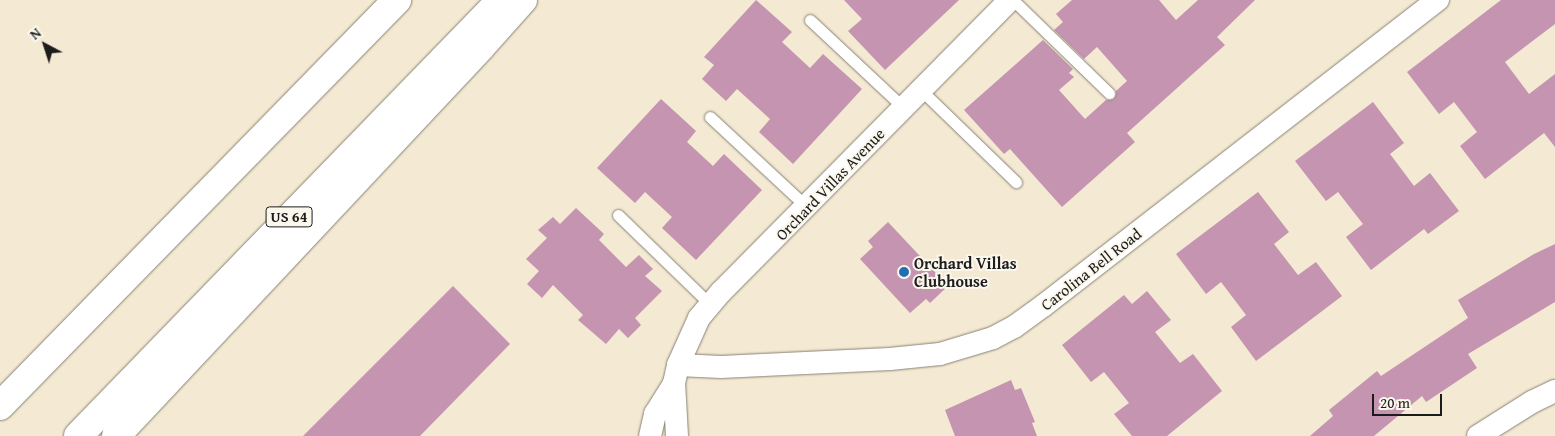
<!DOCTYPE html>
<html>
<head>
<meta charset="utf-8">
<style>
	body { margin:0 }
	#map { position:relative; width:1555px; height:436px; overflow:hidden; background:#f4e9d2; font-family:"Gentium Book Plus",serif }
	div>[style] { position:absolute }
	.building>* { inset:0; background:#c494b1 }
	.roads { filter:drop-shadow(0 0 1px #888277) drop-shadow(0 0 1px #888277) }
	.service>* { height:11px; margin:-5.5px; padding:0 5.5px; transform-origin:5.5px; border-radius:5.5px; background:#fff }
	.minor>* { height:22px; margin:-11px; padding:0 11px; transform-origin:11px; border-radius:11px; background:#fff }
	.trunk>* { height:28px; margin:-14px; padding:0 14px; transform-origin:14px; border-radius:14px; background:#fff }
	.dots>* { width:14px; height:14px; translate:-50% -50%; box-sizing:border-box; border:2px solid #fbf7ec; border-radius:50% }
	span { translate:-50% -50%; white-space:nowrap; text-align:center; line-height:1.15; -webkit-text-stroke:4px #fbf7ec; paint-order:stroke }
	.shield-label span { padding:1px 4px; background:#fbf7ec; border:1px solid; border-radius:4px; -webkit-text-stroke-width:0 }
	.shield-label { font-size:15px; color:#1c1c1c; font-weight:700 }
	.street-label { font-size:16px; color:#1c1c1c }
	.poi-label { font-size:16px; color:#1c1c1c; font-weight:700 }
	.left { translate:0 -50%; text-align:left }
	.north { position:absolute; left:20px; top:20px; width:50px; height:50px; -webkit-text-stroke:4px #fbf7ec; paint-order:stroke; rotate:320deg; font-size:14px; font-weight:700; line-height:20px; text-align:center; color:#1c1c1c }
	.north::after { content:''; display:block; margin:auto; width:18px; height:22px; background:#1c1c1c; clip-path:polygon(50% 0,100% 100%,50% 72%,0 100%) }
	.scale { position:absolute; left:1372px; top:394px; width:70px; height:22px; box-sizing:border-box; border:2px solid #1c1c1c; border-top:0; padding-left:6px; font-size:15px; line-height:18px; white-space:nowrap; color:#1c1c1c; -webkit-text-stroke:4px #fbf7ec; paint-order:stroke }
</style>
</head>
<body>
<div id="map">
	<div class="building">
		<i style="clip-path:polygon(756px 0,792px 32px,782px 42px,810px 68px,823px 54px,862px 89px,793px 164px,759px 132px,770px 119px,737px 89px,726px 101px,702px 79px,714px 65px,704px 57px)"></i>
		<i style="clip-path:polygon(844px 0,959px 0,885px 70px,848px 31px,862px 19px)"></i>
		<i style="clip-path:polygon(1072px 0,1159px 0,1176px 20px,1198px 0,1255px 0,1217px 37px,1225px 45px,1127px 133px,1135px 142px,1062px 207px,1010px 149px,1004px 154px,964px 110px,1043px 40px,1073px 69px,1069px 73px,1074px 77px,1059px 90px,1085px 119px,1106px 100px,1114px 99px,1116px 91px,1127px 81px,1097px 47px,1084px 59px,1054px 30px,1063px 22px,1056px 14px)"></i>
		<i style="clip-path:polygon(1501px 0,1555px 0,1555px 24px,1505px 62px,1529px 94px,1555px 74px,1555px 147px,1544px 133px,1485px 179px,1460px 146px,1477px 132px,1454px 102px,1439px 114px,1407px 72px)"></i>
		<i style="clip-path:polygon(661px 99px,696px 131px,687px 142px,713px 166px,724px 154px,762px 190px,696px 260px,662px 228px,672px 217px,645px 192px,635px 203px,597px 168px)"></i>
		<i style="clip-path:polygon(1373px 102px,1404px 143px,1390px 154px,1414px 186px,1430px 173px,1459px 211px,1428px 234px,1424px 229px,1371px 270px,1346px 237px,1363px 224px,1338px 192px,1326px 201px,1295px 161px)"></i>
		<i style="clip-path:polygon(1258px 192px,1289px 232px,1274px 244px,1298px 275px,1316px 262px,1342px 296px,1256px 361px,1231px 327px,1246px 315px,1221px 282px,1206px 294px,1176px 254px)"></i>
		<i style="clip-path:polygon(576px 208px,604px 234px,599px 240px,626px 267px,639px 255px,653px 269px,645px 276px,662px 291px,635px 318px,641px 325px,628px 338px,619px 329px,606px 344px,578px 320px,583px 315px,553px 285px,542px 298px,527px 284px,539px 271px,526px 259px,547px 238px,538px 230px,553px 217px,560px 224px)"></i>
		<i style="clip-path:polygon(888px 222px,948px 286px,930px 303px,926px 299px,910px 313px,860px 259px,873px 247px,868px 241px)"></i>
		<i style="clip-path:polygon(1555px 244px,1555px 302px,1468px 354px,1477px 368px,1426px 402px,1422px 396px,1374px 436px,1310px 436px,1333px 416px,1329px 410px,1377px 371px,1381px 376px,1468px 318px,1458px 300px,1534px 254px)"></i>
		<i style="clip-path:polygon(453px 286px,510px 344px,420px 436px,303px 436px)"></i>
		<i style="clip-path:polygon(1147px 291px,1171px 320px,1155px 332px,1180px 363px,1193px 354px,1222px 391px,1167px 436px,1132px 436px,1114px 414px,1129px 403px,1104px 372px,1091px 382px,1062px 345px,1124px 295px,1132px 304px)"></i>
		<i style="clip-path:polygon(1011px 380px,1015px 390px,1021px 388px,1035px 422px,1032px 423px,1037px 436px,955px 436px,945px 410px)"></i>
	</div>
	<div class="roads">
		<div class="service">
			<i style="left:1013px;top:0;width:134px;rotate:44.1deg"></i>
			<i style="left:810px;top:20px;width:129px;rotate:43.1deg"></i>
			<i style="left:922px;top:91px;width:131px;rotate:44.1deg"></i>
			<i style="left:710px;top:117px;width:132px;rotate:42.9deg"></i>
			<i style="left:618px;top:215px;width:128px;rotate:44.1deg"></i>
		</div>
		<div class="minor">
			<i style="left:678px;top:365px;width:43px;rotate:2.7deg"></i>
			<i style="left:721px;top:367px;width:169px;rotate:-2.7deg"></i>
			<i style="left:890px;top:359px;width:50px;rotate:-5.7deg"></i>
			<i style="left:940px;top:354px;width:55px;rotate:-16.8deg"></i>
			<i style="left:993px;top:338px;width:24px;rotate:-28deg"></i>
			<i style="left:1014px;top:327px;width:36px;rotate:-36deg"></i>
			<i style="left:1043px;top:306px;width:500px;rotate:-37.8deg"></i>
			<i style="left:650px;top:436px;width:23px;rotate:-77deg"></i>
			<i style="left:655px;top:414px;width:36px;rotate:-58deg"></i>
			<i style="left:677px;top:436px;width:53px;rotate:-93.2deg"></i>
			<i style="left:674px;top:383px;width:18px;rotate:-77deg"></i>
			<i style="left:678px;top:365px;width:51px;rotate:-65.9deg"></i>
			<i style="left:699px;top:318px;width:34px;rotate:-50deg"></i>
			<i style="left:721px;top:292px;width:411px;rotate:-45.3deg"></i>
			<i style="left:1478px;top:436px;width:64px;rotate:-32.2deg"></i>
			<i style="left:1532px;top:402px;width:25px;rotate:-26deg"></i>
		</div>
		<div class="trunk">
			<i style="left:0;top:406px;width:568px;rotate:-45.64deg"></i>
			<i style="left:78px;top:436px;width:607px;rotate:-45.87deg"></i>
			<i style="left:116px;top:436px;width:533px;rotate:-46.82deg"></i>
			<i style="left:481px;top:47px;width:63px;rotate:-48.2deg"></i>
		</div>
	</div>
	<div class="dots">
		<i style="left:904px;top:272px;background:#1f6fb2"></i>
	</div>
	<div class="shield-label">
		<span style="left:289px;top:217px">US 64</span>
	</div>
	<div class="street-label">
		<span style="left:830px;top:184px;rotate:-46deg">Orchard Villas Avenue</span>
		<span style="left:1091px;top:269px;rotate:-38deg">Carolina Bell Road</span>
	</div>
	<div class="poi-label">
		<span class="left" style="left:914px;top:272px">Orchard Villas<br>Clubhouse</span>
	</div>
	<div class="north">N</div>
	<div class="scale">20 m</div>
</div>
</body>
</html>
